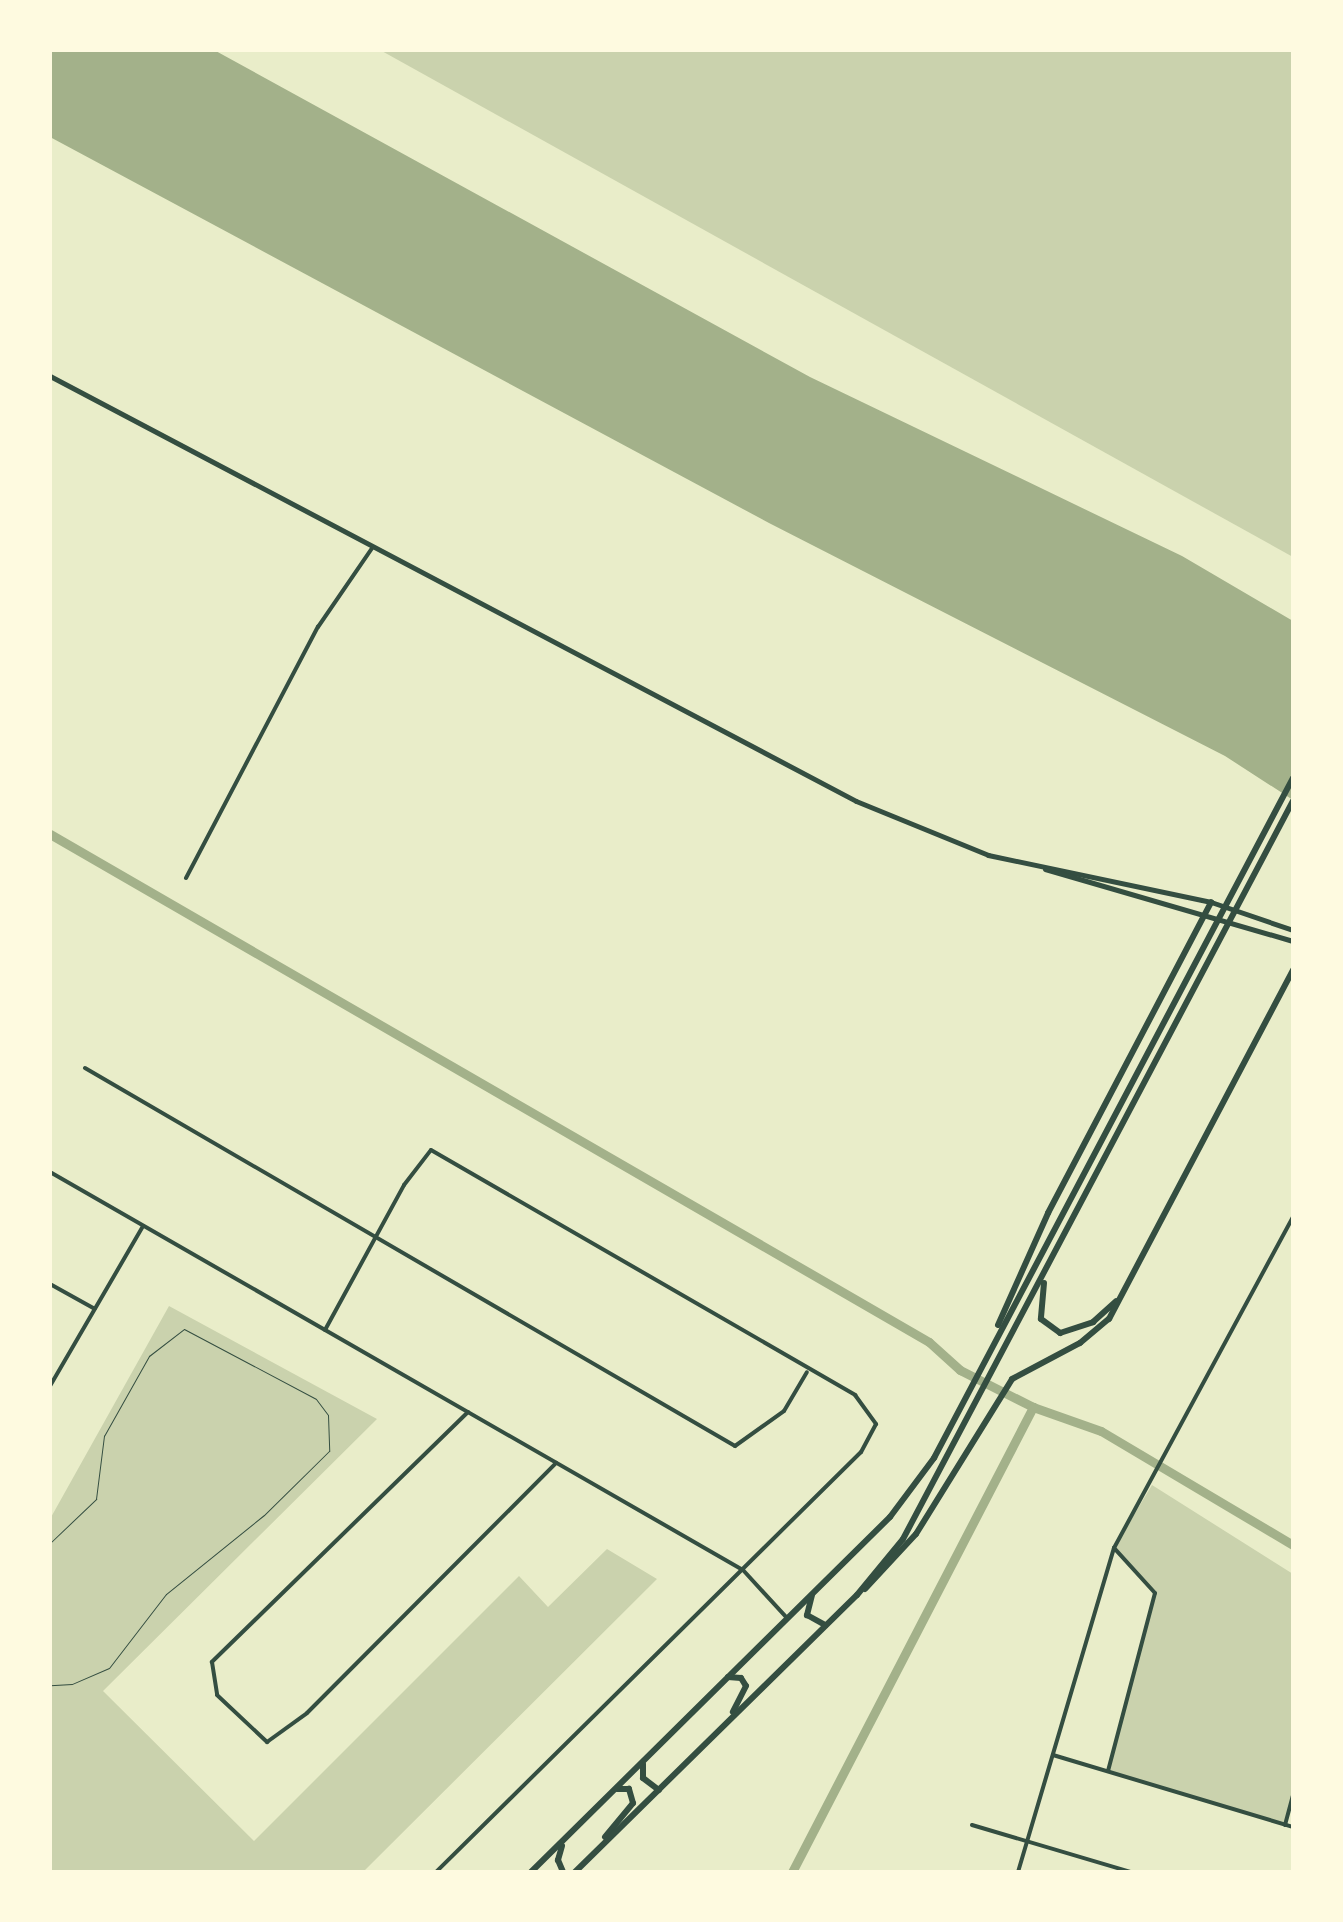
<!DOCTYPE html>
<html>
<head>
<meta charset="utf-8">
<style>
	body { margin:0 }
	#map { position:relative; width:1343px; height:1922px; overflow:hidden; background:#e9edc9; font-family:"DejaVu Sans",sans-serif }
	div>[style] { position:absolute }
	.green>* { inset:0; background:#cad2ad }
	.water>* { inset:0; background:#a3b18a }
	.canal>* { height:9px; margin:-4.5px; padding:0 4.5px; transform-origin:4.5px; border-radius:4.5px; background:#a3b18a }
	.path>* { height:1px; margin:-0.5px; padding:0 0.5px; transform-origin:0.5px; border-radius:0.5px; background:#344e41 }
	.minor>* { height:4px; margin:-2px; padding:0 2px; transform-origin:2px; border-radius:2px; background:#344e41 }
	.secondary>* { height:5px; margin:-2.5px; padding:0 2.5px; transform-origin:2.5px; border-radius:2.5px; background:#344e41 }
	.primary>* { height:6px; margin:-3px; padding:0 3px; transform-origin:3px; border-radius:3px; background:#344e41 }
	span { translate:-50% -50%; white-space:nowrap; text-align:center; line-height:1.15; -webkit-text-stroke:8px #fefae0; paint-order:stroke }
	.frame { position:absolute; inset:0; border:52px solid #fefae0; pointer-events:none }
</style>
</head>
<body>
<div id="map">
	<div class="green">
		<i style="clip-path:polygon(380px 50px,1293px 50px,1293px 557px)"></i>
		<i style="clip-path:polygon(169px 1306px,377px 1419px,103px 1691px,254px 1841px,519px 1576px,548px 1607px,607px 1549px,657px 1579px,363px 1872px,50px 1872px,50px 1519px)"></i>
		<i style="clip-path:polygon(1152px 1485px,1293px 1574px,1293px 1796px,1285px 1825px,1108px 1771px,1155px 1593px,1114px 1548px)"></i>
	</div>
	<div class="water">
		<i style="clip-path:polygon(50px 50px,214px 50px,810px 377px,1182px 556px,1293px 621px,1293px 800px,1225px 756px,769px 523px,50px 137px)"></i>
	</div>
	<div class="canal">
		<i style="left:50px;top:834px;width:1015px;rotate:30.02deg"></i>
		<i style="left:929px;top:1342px;width:42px;rotate:42.1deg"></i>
		<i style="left:960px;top:1370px;width:82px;rotate:26.9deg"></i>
		<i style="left:1033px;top:1407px;width:72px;rotate:19.4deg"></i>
		<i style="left:1101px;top:1431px;width:223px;rotate:30.7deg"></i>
		<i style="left:792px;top:1872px;width:524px;rotate:-62.6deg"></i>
	</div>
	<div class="path">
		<i style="left:50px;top:1543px;width:64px;rotate:-43.7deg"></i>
		<i style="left:96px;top:1499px;width:64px;rotate:-82.8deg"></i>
		<i style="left:104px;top:1436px;width:92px;rotate:-60.6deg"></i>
		<i style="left:149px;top:1356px;width:44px;rotate:-37.6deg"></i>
		<i style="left:184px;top:1329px;width:149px;rotate:27.9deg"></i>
		<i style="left:316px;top:1399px;width:20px;rotate:53deg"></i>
		<i style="left:328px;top:1415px;width:36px;rotate:88deg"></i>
		<i style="left:329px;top:1451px;width:91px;rotate:135.4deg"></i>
		<i style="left:264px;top:1515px;width:126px;rotate:141.1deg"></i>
		<i style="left:166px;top:1594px;width:93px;rotate:127.6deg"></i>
		<i style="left:109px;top:1668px;width:40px;rotate:156.6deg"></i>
		<i style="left:72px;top:1684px;width:22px;rotate:177deg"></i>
	</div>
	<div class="minor">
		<i style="left:186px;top:878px;width:284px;rotate:-62.3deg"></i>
		<i style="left:318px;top:627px;width:96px;rotate:-55.6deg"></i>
		<i style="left:85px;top:1068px;width:752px;rotate:30.18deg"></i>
		<i style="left:735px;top:1446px;width:60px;rotate:-35.5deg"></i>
		<i style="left:784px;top:1411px;width:45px;rotate:-59.5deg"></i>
		<i style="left:50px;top:1172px;width:799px;rotate:29.87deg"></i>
		<i style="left:743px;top:1570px;width:65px;rotate:47.5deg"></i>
		<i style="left:50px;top:1284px;width:51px;rotate:29.1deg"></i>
		<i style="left:325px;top:1330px;width:165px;rotate:-61.4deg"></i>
		<i style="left:404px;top:1185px;width:44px;rotate:-52.4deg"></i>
		<i style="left:431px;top:1150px;width:490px;rotate:30deg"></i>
		<i style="left:855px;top:1395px;width:36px;rotate:54deg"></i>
		<i style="left:876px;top:1424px;width:32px;rotate:118deg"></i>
		<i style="left:861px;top:1452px;width:598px;rotate:135.34deg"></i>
		<i style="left:50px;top:1386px;width:185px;rotate:-59.8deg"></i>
		<i style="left:468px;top:1412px;width:358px;rotate:135.7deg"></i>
		<i style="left:212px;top:1662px;width:33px;rotate:81deg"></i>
		<i style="left:217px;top:1695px;width:69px;rotate:43.2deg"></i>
		<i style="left:267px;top:1742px;width:49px;rotate:-35.9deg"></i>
		<i style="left:307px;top:1713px;width:353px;rotate:-45.1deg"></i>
		<i style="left:1053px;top:1755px;width:251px;rotate:16.7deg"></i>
		<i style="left:1108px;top:1771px;width:184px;rotate:-75.2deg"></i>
		<i style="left:1155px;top:1593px;width:61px;rotate:-132.3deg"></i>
		<i style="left:972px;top:1825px;width:166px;rotate:16.5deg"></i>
		<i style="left:1285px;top:1825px;width:30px;rotate:-75deg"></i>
		<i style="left:1018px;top:1872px;width:338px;rotate:-73.5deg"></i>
		<i style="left:1114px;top:1548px;width:376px;rotate:-61.6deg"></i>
	</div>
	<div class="secondary">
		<i style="left:50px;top:376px;width:911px;rotate:27.8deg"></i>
		<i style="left:856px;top:801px;width:143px;rotate:22.2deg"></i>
		<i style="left:988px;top:855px;width:228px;rotate:11.9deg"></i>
		<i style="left:1211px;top:902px;width:87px;rotate:18.9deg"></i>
		<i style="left:1045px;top:869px;width:258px;rotate:16.2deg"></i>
	</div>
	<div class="primary">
		<i style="left:1044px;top:1283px;width:36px;rotate:95deg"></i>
		<i style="left:1041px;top:1319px;width:24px;rotate:36deg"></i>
		<i style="left:1060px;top:1333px;width:35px;rotate:-18deg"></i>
		<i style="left:1093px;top:1322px;width:31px;rotate:-42deg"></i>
		<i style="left:998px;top:1325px;width:123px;rotate:-65.9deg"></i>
		<i style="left:1048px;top:1213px;width:351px;rotate:-62.3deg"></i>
		<i style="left:865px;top:1589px;width:75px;rotate:-47.2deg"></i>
		<i style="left:916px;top:1534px;width:182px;rotate:-58.2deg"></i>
		<i style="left:1012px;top:1379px;width:77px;rotate:-27.9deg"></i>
		<i style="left:1080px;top:1343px;width:38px;rotate:-40deg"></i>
		<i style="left:1109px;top:1319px;width:395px;rotate:-62.2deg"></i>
		<i style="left:812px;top:1595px;width:21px;rotate:104deg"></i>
		<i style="left:807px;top:1615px;width:21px;rotate:29deg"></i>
		<i style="left:728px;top:1677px;width:13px;rotate:4deg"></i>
		<i style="left:741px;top:1678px;width:9px;rotate:58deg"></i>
		<i style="left:746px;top:1686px;width:29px;rotate:117deg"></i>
		<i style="left:643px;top:1764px;width:14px;rotate:90deg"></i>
		<i style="left:643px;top:1778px;width:20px;rotate:37deg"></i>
		<i style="left:605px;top:1837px;width:44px;rotate:-50.5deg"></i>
		<i style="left:633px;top:1803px;width:15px;rotate:-106deg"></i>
		<i style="left:629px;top:1789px;width:12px;rotate:180deg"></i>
		<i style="left:562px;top:1846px;width:15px;rotate:106deg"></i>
		<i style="left:558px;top:1860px;width:13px;rotate:67deg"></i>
		<i style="left:531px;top:1872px;width:505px;rotate:-44.68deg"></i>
		<i style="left:890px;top:1517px;width:74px;rotate:-53.3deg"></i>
		<i style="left:934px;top:1458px;width:769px;rotate:-62.17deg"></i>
		<i style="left:575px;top:1872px;width:395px;rotate:-44.5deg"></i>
		<i style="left:857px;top:1595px;width:72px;rotate:-50.6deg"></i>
		<i style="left:903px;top:1539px;width:835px;rotate:-62.15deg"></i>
	</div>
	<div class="frame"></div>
</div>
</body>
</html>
